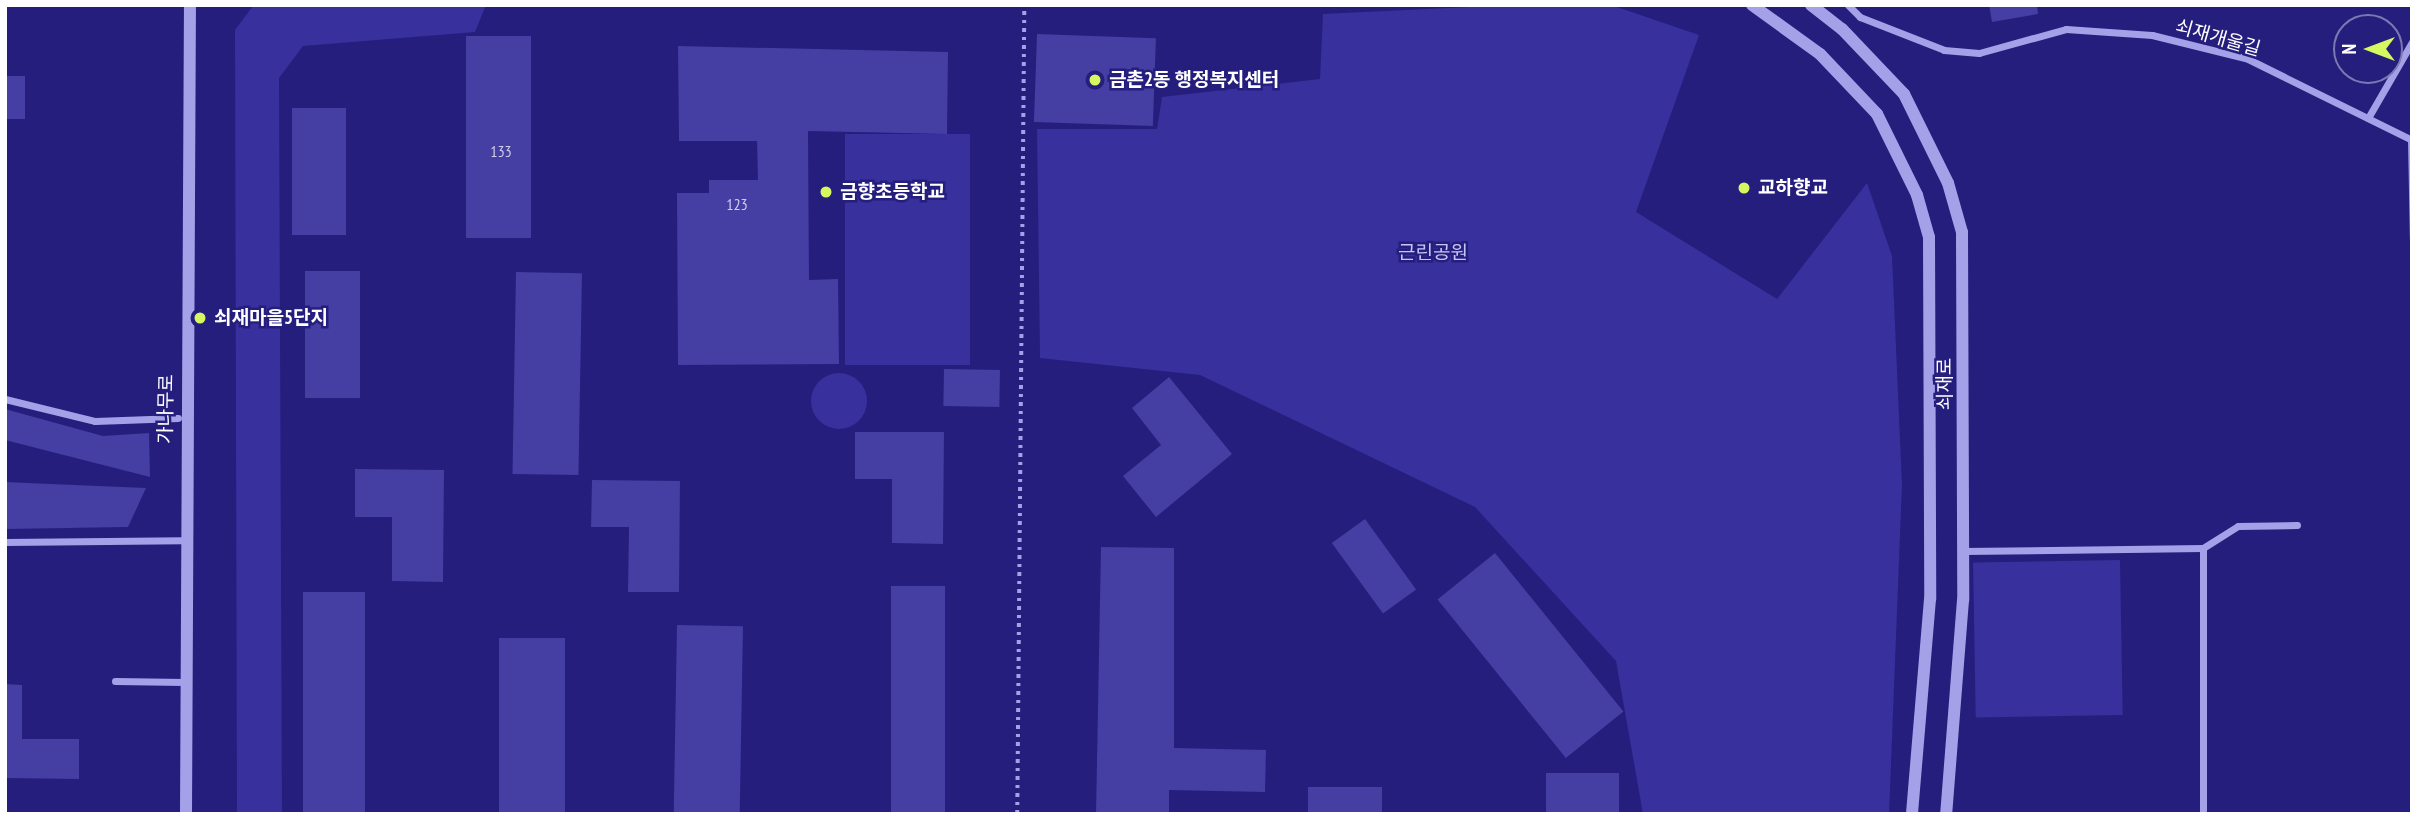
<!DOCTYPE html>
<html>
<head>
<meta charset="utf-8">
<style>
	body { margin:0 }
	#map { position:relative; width:2417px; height:819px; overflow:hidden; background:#251e7d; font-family:"PT Sans Narrow","Noto Sans KR",sans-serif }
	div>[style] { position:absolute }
	.green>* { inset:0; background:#38309c; transform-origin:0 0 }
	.round { border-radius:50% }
	.building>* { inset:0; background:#453ea3; transform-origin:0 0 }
	.path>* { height:3.5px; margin-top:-1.75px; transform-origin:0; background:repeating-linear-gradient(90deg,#a5a1e8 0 3.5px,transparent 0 8.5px) }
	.service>* { height:5px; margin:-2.5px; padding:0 2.5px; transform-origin:2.5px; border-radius:2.5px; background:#a5a1e8 }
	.minor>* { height:7px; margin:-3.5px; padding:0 3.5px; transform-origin:3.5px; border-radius:3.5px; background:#a5a1e8 }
	.tertiary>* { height:12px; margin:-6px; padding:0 6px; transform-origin:6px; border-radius:6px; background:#a5a1e8 }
	.dots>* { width:19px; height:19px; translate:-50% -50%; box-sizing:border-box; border:4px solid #251e7d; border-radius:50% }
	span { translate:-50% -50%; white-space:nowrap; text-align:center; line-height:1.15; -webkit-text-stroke:5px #251e7d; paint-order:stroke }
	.number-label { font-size:16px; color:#d0cfe8 }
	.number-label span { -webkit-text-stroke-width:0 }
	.street-label { font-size:19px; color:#fff }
	.poi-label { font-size:19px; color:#fff; font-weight:700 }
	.left { translate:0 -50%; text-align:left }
	.park-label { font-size:19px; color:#c7c4f6 }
	.frame { position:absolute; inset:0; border:7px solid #fff; pointer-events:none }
	.north { position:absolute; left:2333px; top:14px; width:70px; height:70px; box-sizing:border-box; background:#251e7d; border:2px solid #7c78b1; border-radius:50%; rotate:270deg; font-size:19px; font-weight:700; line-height:28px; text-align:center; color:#fff }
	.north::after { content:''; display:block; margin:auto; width:24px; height:32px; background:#d5f75f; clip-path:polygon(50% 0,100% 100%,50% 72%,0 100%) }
</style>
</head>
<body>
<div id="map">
	<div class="green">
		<i style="clip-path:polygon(486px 5px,475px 32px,303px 46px,279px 78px,282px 814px,237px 814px,235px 30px,253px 6px)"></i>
		<i style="clip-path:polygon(1511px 5px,1611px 5px,1699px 35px,1636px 212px,1777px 299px,1867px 183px,1892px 256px,1902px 485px,1889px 814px,1643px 814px,1616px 661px,1475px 507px,1200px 375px,1040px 358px,1037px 129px,1157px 129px,1162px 97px,1320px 79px,1323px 14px)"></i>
		<i style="left:845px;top:134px;width:125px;height:231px"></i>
		<i class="round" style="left:811px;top:373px;width:56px;height:56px"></i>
		<i style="left:2120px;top:560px;width:155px;height:147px;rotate:89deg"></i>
	</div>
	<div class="building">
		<i style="clip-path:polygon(1989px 5px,2037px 5px,2038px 14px,1992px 22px)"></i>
		<i style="left:1037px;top:34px;width:119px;height:88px;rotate:2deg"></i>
		<i style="left:466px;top:36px;width:65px;height:202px"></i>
		<i style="clip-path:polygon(678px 46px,948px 52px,947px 134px,808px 131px,809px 280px,838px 279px,839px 364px,678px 365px,677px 193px,709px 193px,709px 180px,758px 180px,757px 141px,679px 141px)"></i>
		<i style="left:5px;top:76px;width:20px;height:43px"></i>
		<i style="left:292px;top:108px;width:54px;height:127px"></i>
		<i style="left:305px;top:271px;width:55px;height:127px"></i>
		<i style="left:516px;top:272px;width:66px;height:202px;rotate:1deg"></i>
		<i style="left:944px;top:369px;width:56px;height:37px;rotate:1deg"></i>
		<i style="clip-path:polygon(1169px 377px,1232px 454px,1156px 517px,1123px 476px,1161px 445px,1132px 408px)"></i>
		<i style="clip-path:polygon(5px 409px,103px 436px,149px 433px,150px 477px,5px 440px)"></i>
		<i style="clip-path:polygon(855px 432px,944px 432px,943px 544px,892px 543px,892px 479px,855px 479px)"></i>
		<i style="clip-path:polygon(355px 469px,444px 470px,443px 582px,392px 581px,392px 517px,355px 517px)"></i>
		<i style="clip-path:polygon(592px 480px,680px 481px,679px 592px,628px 592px,629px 527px,591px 527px)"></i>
		<i style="clip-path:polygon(5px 482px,51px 484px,146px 488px,128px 527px,5px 529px)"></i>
		<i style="left:1365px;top:519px;width:87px;height:41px;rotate:54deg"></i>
		<i style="clip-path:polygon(1101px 547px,1174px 548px,1174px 748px,1266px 750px,1265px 792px,1169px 790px,1169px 814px,1096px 814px)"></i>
		<i style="left:1495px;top:553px;width:204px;height:74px;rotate:51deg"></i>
		<i style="left:891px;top:586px;width:54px;height:228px"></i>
		<i style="left:303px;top:592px;width:62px;height:222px"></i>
		<i style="left:677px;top:625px;width:66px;height:189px;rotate:1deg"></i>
		<i style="left:499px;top:638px;width:66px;height:176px"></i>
		<i style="clip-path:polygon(5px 684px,22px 685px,22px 739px,79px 739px,79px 779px,5px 778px)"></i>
		<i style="left:1546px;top:773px;width:73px;height:41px"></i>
		<i style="left:1308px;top:787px;width:74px;height:27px"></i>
	</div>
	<div class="path">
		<i style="left:1017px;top:814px;width:809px;rotate:-89.5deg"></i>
	</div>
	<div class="service">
		<i style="left:2410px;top:139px;width:100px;rotate:88.9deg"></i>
	</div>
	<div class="minor">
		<i style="left:1848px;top:5px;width:17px;rotate:45deg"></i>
		<i style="left:1860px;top:17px;width:90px;rotate:21.4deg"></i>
		<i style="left:1944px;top:50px;width:35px;rotate:5deg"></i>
		<i style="left:1979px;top:53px;width:90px;rotate:-15.4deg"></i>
		<i style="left:2066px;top:29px;width:86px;rotate:4deg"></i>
		<i style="left:2152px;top:35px;width:99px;rotate:14deg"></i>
		<i style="left:2248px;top:59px;width:181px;rotate:26.3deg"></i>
		<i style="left:2368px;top:118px;width:88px;rotate:-59.9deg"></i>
		<i style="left:5px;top:399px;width:93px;rotate:13.7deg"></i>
		<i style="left:95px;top:421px;width:83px;rotate:-2.1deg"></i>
		<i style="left:5px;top:542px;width:178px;rotate:-0.6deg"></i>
		<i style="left:2203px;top:548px;width:41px;rotate:-32.2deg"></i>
		<i style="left:2238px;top:526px;width:59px;rotate:-1deg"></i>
		<i style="left:1963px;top:551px;width:240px;rotate:-0.7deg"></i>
		<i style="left:2203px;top:548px;width:266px;rotate:90deg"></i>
		<i style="left:115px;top:681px;width:69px;rotate:0.8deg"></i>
	</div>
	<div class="tertiary">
		<i style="left:1752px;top:5px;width:84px;rotate:35.8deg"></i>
		<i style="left:1820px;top:54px;width:83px;rotate:46.5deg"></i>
		<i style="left:1877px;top:114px;width:90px;rotate:63.7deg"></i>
		<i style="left:1917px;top:195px;width:44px;rotate:74.1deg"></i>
		<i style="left:1929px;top:237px;width:362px;rotate:89.8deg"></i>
		<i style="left:1930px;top:599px;width:216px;rotate:94.8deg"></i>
		<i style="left:1811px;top:5px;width:39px;rotate:38deg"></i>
		<i style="left:1842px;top:29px;width:90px;rotate:46.4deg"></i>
		<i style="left:1904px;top:94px;width:99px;rotate:63.7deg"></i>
		<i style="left:1948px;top:183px;width:51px;rotate:74.1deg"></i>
		<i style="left:1962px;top:232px;width:368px;rotate:89.8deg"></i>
		<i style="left:1963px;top:600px;width:215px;rotate:94.5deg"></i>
		<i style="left:186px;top:814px;width:809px;rotate:-89.72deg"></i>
	</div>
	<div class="dots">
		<i style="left:1095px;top:80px;background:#d5f75f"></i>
		<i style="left:1744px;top:188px;background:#d5f75f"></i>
		<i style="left:826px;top:192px;background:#d5f75f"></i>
		<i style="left:200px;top:318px;background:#d5f75f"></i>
	</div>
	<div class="number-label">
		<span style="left:501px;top:151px">133</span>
		<span style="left:737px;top:204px">123</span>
	</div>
	<div class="street-label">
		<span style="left:2218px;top:38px;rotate:16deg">쇠재개울길</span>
		<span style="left:1945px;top:384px;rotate:-90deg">쇠재로</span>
		<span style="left:166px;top:409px;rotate:-89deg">가나무로</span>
	</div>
	<div class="poi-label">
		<span class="left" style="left:1109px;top:80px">금촌2동 행정복지센터</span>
		<span class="left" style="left:1758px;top:188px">교하향교</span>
		<span class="left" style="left:840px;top:192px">금향초등학교</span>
		<span class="left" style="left:214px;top:318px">쇠재마을5단지</span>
	</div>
	<div class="park-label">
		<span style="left:1433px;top:253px">근린공원</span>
	</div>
	<div class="frame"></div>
	<div class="north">N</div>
</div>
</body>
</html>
